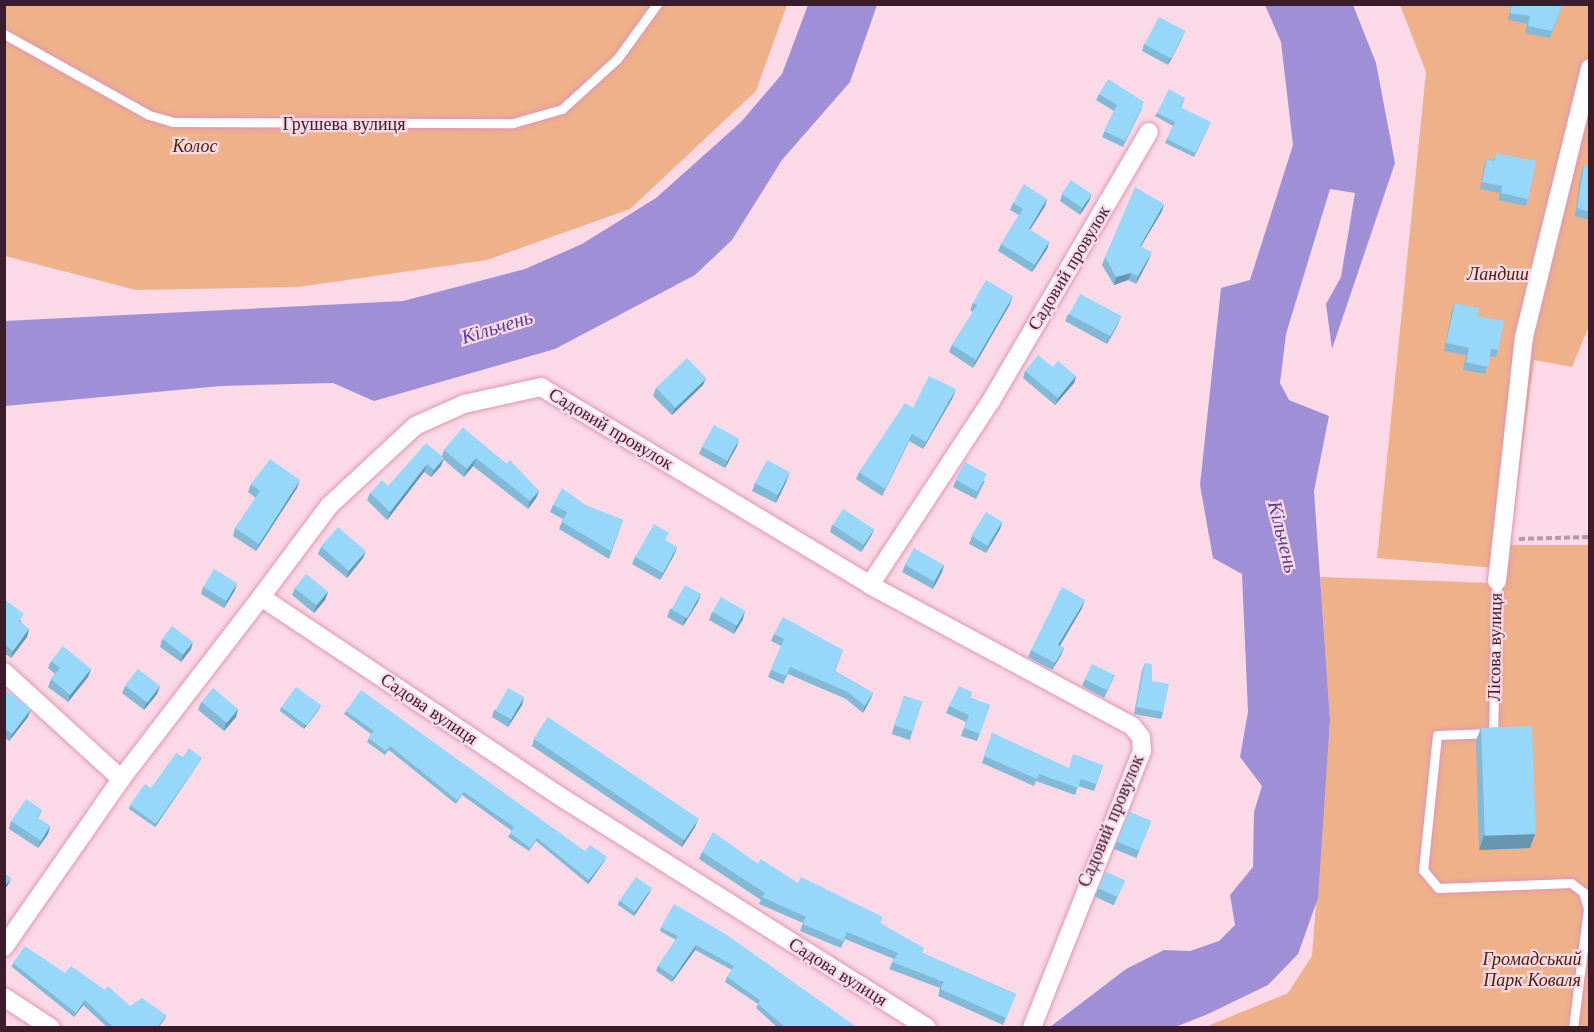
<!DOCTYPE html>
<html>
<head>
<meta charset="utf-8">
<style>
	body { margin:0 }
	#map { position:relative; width:1594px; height:1032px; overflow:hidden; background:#fbd9e6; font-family:"Libre Baskerville",serif }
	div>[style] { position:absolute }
	.green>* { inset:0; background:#eeb18a }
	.water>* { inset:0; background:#9e8fd6 }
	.path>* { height:4px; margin-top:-2px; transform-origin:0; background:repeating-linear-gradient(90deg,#b998a6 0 6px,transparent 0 9px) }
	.roads { filter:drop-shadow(0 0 2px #e394b5) drop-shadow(0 0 2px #e394b5) }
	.service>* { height:9px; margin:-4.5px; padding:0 4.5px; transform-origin:4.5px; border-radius:4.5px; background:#fff }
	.minor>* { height:18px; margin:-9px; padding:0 9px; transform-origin:9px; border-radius:9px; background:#fff }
	.wall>* { inset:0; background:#81b9d7; transform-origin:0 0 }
	.shaded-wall>* { inset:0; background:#6996af }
	.building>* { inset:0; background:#96d7fa; transform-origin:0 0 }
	span { translate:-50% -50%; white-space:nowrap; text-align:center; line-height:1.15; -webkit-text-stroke:4.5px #fbd9e6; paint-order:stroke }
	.street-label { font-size:18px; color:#3b1c2a }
	.park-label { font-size:18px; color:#4c2000; font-style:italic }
	.water-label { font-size:20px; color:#574094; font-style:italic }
	.frame { position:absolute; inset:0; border:6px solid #3b1c2a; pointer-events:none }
</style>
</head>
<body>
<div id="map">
	<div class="green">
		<i style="clip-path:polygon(4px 5px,787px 5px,756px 91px,630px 209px,487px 260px,298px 287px,136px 290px,5px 256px)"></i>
		<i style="clip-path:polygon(1400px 5px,1589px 5px,1589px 326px,1572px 367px,1534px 360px,1510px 545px,1589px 545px,1589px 1027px,1203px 1028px,1288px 993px,1312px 956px,1330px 721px,1320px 577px,1493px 583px,1495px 568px,1377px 558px,1426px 72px)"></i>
	</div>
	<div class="water">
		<i style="clip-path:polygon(808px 5px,877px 5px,850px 82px,782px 160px,732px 240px,695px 275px,555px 349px,374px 401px,333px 383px,221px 386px,5px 406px,5px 321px,403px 301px,525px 269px,582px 244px,656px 198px,741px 122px,782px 74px)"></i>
		<i style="clip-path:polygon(1265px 5px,1353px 5px,1376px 63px,1395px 163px,1332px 349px,1326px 304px,1341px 277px,1355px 193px,1330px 189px,1286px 334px,1280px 383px,1289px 400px,1329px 416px,1314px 491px,1330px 720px,1318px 898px,1298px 954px,1268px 985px,1208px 1014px,1175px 1027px,1050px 1027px,1126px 969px,1164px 950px,1190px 951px,1219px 941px,1235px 925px,1230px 895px,1253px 867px,1254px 812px,1262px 786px,1240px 757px,1248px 712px,1242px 574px,1213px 558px,1200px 485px,1221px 288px,1250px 280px,1293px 145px,1281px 42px)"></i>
	</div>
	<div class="path">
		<i style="left:1519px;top:539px;width:71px;rotate:-1.6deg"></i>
	</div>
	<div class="roads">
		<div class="service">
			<i style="left:4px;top:34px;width:166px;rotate:29.2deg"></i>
			<i style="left:149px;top:115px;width:25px;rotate:16deg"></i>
			<i style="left:173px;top:122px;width:340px;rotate:0.2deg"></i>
			<i style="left:513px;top:123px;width:51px;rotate:-15.9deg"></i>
			<i style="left:562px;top:109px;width:74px;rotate:-42.3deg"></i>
			<i style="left:617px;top:59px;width:68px;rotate:-54deg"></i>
			<i style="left:1497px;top:581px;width:152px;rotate:91.5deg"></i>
			<i style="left:1493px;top:733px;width:56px;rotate:178deg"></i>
			<i style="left:1437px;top:735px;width:136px;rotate:95.9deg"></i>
			<i style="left:1423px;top:870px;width:23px;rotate:50deg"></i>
			<i style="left:1438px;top:888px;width:133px;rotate:-2.2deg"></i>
			<i style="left:1571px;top:883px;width:15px;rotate:37deg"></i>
			<i style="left:1583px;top:892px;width:17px;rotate:73deg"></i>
			<i style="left:1588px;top:908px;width:121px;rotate:97.1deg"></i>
		</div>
		<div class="minor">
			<i style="left:1497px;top:581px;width:245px;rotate:-83.7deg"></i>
			<i style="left:1524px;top:337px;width:277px;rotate:-76.2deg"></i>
			<i style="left:870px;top:585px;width:220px;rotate:-56.7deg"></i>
			<i style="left:991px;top:401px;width:312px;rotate:-59.6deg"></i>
			<i style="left:261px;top:597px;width:114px;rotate:-53.2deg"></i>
			<i style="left:329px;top:506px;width:117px;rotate:-42.9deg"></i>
			<i style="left:415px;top:426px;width:54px;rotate:-24.2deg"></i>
			<i style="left:464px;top:404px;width:79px;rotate:-12.4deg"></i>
			<i style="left:541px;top:387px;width:384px;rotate:31deg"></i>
			<i style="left:870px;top:585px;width:298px;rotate:28.3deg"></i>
			<i style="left:1132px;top:726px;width:14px;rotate:51deg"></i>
			<i style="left:1141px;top:737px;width:14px;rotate:86deg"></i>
			<i style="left:1142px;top:751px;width:298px;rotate:111.7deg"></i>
			<i style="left:4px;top:672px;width:159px;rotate:42.4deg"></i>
			<i style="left:121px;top:779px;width:230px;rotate:-52.4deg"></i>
			<i style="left:261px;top:597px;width:364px;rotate:33.7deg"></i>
			<i style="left:564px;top:799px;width:429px;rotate:32.2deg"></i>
			<i style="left:4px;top:947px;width:205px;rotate:-55.1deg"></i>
			<i style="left:4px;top:997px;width:56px;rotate:33.4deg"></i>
		</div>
	</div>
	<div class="wall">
		<i style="clip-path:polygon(1511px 4px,1563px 4px,1550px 38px,1525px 33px,1527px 24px,1508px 20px)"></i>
		<i style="clip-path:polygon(1185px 31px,1182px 38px,1168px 65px,1142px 51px,1144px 44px)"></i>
		<i style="clip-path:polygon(1099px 94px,1142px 108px,1123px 147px,1102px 137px,1114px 111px,1096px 100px)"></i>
		<i style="clip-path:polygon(1185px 98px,1181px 108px,1209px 126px,1194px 157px,1165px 143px,1173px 126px,1155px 116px,1157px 113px)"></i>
		<i style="clip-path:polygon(1496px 153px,1528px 199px,1526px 206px,1498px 200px,1500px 193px,1480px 189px,1484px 166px,1487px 159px,1493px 160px)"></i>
		<i style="clip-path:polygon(1584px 165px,1590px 166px,1590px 220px,1575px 216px,1581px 172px)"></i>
		<i style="clip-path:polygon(1062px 194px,1089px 201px,1080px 215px,1060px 201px)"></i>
		<i style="clip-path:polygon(1047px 199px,1045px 206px,1030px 230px,1049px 242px,1047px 249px,1032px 272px,998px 251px,1001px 244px,1019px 215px,1010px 210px,1013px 203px)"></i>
		<i style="clip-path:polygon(1164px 204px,1162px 211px,1141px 246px,1149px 259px,1136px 284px,1128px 280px,1114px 285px,1102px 265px,1105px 257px)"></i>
		<i style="clip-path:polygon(973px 303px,1010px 304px,973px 368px,949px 352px,952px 345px,973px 312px,970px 310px)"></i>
		<i style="clip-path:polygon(1455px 303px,1477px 316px,1498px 350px,1496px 357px,1490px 356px,1485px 374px,1463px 370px,1466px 355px,1444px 351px,1452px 310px)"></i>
		<i style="clip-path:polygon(1068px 314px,1118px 324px,1107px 344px,1065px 321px)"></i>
		<i style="clip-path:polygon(1025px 371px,1076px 376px,1074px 383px,1055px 405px,1023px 378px)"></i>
		<i style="clip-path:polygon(703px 385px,672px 415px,653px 396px,656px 388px)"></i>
		<i style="clip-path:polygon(953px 397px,923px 449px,909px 441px,882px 496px,856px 479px,859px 472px,913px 408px)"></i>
		<i style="clip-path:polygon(463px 428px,539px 491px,536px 498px,528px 509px,473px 466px,464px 477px,443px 459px,441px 466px,431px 477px,424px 472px,387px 520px,367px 500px,370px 493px,388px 486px,442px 456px,444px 450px)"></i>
		<i style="clip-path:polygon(737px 446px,725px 468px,699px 454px,702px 447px)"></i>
		<i style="clip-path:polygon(787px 480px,776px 503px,752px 491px,755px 483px)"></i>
		<i style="clip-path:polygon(956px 480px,985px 481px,976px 499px,953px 487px)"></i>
		<i style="clip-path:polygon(251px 484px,297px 488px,256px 551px,233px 536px,235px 528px,256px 498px,248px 492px)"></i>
		<i style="clip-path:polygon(553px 505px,587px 506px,623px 520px,609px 559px,559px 529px,563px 519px,550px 512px)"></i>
		<i style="clip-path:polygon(1002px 522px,1000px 529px,986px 553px,969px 544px,972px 536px)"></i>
		<i style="clip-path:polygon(832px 525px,874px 529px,871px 536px,861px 552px,830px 532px)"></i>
		<i style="clip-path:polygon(666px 541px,677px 547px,674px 555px,660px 580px,632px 564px,635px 557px)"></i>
		<i style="clip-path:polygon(321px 547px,363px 558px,347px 578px,318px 554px)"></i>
		<i style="clip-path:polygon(905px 565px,944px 565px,942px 572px,933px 589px,902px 572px)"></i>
		<i style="clip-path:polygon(203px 587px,235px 590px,224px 608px,201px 594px)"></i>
		<i style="clip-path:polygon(295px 588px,328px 592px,325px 600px,314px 613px,292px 595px)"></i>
		<i style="clip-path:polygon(4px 599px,22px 622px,21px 623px,29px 629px,27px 637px,11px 658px,4px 653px)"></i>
		<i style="clip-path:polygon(698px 602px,683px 626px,667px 617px,670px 609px)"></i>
		<i style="clip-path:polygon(1082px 608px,1060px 646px,1064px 648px,1061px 655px,1052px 670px,1028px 657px,1031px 650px)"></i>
		<i style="clip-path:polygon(712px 612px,743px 619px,734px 634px,709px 620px)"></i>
		<i style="clip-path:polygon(774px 634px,843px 650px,835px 671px,873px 693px,870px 700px,863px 713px,846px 699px,788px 674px,783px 684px,768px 677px,781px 646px,771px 641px)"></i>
		<i style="clip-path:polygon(162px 639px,191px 649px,181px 662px,160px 647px)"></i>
		<i style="clip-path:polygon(51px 661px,91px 669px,88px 677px,68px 702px,48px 687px,51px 679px,55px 674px,48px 668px)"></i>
		<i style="clip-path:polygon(1145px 663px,1163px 712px,1161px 719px,1134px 714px,1142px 671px)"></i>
		<i style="clip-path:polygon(1115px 675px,1104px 698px,1082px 686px,1085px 679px)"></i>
		<i style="clip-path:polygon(125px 686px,160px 686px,157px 694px,144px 710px,122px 693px)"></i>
		<i style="clip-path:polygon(4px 689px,28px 717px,9px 741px,4px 737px)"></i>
		<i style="clip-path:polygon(972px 692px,970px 698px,990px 705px,977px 741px,961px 736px,966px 722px,946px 713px,949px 706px)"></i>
		<i style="left:904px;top:696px;width:19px;height:40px;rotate:18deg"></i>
		<i style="clip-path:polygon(201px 702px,238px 709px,236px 717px,224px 731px,198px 710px)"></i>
		<i style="clip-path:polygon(522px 705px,508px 727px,492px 717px,494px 710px)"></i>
		<i style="clip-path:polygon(281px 707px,319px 709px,304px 729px,280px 711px)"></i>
		<i style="clip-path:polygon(346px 711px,585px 851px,605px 860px,588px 884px,536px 841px,529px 851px,508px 837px,512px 831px,462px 795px,456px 804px,389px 750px,385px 755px,367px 742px,371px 734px,344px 714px)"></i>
		<i style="clip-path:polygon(1481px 727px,1530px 848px,1479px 850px,1476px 741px)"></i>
		<i style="clip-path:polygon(992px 733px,1068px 768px,1103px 765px,1094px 791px,1078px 786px,1075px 795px,1036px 781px,1034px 786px,982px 763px)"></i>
		<i style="clip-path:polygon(534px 739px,695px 827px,682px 847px,532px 746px)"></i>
		<i style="clip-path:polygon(200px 761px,155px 827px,129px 809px,130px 805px,151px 788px)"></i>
		<i style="clip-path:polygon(42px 810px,38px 818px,50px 826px,48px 834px,38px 848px,9px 829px,11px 821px)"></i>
		<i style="left:1129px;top:812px;width:24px;height:40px;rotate:22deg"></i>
		<i style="clip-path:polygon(702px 852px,758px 864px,880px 923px,922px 953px,1016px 994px,1003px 1025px,938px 996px,940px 988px,889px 969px,894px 959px,845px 939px,841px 948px,800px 931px,803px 923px,759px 904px,761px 900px,699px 859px)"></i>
		<i style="left:1106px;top:872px;width:21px;height:27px;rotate:25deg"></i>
		<i style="clip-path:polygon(650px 892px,634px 916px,618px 905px,619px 901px)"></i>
		<i style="clip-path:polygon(661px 927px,858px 1028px,778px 1028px,756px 1008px,758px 1004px,725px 982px,727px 977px,732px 970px,695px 950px,672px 982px,656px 971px,658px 966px,676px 940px,660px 931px)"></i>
		<i style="clip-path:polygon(13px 963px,105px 990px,130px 1006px,166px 1015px,165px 1019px,158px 1028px,108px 1028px,83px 1005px,74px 1017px,12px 967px)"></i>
	</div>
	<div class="shaded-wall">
		<i style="clip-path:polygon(1185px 31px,1182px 38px,1168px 65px,1170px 58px)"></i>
		<i style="clip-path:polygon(1092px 194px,1089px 201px,1080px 215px,1083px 207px)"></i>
		<i style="clip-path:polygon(1047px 199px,1045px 206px,1026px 236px,1029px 229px)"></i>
		<i style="clip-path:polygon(1164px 204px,1162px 211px,1137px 253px,1140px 246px)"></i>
		<i style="clip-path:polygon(1049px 242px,1047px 249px,1032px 272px,1035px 265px)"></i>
		<i style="clip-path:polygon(1152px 252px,1149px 259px,1136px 284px,1138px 276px)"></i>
		<i style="clip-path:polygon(1131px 273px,1128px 280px,1114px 285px,1116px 277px)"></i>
		<i style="clip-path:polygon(1013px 296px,1010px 304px,973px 368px,976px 360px)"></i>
		<i style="clip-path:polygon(1121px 316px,1118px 324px,1107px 344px,1110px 337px)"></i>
		<i style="clip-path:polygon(1076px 376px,1074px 383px,1055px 405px,1058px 398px)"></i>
		<i style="clip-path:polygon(706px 378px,703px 385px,672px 415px,675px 408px)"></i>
		<i style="clip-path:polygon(956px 389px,953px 397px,923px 449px,926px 442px)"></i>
		<i style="clip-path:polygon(912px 434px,909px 441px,882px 496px,885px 489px)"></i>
		<i style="clip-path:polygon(739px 439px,737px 446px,725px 468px,727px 461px)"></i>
		<i style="clip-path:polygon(444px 458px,441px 466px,431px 477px,434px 470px)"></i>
		<i style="clip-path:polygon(476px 458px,473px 466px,464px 477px,467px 469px)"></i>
		<i style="clip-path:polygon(427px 464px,424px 472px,387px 520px,390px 512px)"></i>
		<i style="clip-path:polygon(790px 472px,787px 480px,776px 503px,778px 495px)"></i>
		<i style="clip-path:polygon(300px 480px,297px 488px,256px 551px,259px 544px)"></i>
		<i style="clip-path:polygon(539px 491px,536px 498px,528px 509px,530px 501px)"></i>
		<i style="clip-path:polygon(1002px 522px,1000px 529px,986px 553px,989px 546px)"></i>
		<i style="clip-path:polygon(874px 529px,871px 536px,861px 552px,864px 545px)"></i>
		<i style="clip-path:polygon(677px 547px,674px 555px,660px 580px,663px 573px)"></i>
		<i style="clip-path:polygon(366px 551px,363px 558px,347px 578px,349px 570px)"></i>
		<i style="clip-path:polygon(944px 565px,942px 572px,933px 589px,935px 582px)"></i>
		<i style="clip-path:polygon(237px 583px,235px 590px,224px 608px,227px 600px)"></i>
		<i style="clip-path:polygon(328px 592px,325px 600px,314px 613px,316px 606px)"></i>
		<i style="clip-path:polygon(701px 594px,698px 602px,683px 626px,685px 619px)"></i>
		<i style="clip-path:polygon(1085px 600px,1082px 608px,1056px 652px,1058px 645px)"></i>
		<i style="clip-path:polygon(745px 611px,743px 619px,734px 634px,736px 627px)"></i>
		<i style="clip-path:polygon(29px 629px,27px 637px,11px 658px,13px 651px)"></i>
		<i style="clip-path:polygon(193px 642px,191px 649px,181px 662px,183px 655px)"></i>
		<i style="clip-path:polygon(1064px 648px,1061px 655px,1052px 670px,1055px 663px)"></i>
		<i style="clip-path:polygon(91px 669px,88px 677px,68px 702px,70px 695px)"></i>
		<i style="clip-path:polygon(160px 686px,157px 694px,144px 710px,146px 703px)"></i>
		<i style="clip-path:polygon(873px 693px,870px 700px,863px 713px,865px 706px)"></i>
		<i style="clip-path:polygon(524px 697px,522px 705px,508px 727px,511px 720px)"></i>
		<i style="clip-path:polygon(321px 705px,319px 709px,304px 729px,305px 725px)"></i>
		<i style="clip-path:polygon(31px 709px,28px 717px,9px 741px,12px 734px)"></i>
		<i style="clip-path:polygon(238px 709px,236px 717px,224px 731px,226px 723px)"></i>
		<i style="clip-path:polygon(202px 758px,200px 761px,155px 827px,156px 824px)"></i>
		<i style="clip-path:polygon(698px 820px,695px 827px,682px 847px,684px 839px)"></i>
		<i style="clip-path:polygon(50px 826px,48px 834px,38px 848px,41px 841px)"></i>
		<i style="clip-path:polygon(1535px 834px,1530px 848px,1479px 850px,1484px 835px)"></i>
		<i style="clip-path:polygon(607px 857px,605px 860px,588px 884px,589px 880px)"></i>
		<i style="clip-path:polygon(11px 878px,8px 885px,4px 890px,4px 887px)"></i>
		<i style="clip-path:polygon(652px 888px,650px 892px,634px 916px,635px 912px)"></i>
		<i style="clip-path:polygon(696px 945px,695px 950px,672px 982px,674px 977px)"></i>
		<i style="clip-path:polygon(85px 1000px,83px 1005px,74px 1017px,76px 1013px)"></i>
	</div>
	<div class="building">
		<i style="clip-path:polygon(1512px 4px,1563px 4px,1552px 31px,1528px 26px,1530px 16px,1510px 13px)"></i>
		<i style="left:1159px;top:17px;width:30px;height:31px;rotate:28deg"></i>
		<i style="clip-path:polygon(1108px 79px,1144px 102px,1125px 141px,1104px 131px,1117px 105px,1099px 94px)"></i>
		<i style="clip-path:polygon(1169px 89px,1185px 98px,1180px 107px,1211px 122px,1195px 153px,1167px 139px,1175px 122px,1157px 113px)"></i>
		<i style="clip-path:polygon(1496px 153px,1536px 161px,1528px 199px,1501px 193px,1502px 186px,1482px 182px,1487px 159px,1494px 161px)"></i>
		<i style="clip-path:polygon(1584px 165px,1590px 166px,1590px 212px,1577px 208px)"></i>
		<i style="left:1071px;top:180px;width:25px;height:17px;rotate:34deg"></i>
		<i style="clip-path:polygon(1024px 184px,1047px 199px,1029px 229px,1049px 242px,1035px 265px,1001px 244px,1023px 209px,1013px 203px)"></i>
		<i style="clip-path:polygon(1135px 187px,1164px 204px,1140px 246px,1152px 252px,1138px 276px,1131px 273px,1116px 277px,1105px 257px)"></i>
		<i style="clip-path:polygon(986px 280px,1013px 296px,976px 360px,952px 345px,977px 305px,973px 303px)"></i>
		<i style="left:1080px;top:294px;width:47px;height:23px;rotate:28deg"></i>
		<i style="clip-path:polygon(1455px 303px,1479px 308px,1477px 316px,1504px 321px,1498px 350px,1491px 349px,1488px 367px,1466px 362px,1469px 348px,1446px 343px)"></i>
		<i style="clip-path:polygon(1038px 355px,1053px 367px,1058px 361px,1076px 376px,1058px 398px,1025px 371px)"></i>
		<i style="left:687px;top:358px;width:28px;height:43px;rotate:46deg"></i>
		<i style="clip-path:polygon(929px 376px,956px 389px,926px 442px,912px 434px,885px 489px,859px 472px,905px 403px,913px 408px)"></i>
		<i style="left:714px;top:425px;width:29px;height:25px;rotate:29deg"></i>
		<i style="clip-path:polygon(463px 428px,506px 464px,510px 460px,539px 491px,530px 501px,476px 458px,467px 469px,444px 450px)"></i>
		<i style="clip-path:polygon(426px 443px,444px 458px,434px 470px,427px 464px,390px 512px,370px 493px,382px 480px,388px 486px)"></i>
		<i style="clip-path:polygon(270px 459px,300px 480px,259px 544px,235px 528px,260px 491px,251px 484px)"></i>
		<i style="left:767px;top:460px;width:26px;height:26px;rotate:28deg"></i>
		<i style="left:965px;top:462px;width:25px;height:20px;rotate:29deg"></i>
		<i style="clip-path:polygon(562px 488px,587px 506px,623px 520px,611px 551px,562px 522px,567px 512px,553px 505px)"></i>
		<i style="left:843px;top:509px;width:37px;height:19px;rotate:33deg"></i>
		<i style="left:986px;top:512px;width:19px;height:28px;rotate:32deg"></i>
		<i style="clip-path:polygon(654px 524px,669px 533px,665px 540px,677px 547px,663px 573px,635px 557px)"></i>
		<i style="left:338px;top:527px;width:37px;height:26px;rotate:41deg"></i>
		<i style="left:914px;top:548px;width:34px;height:19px;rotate:30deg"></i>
		<i style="left:214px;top:569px;width:27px;height:21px;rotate:31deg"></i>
		<i style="left:306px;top:574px;width:28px;height:18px;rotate:39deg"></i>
		<i style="left:685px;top:585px;width:18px;height:28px;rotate:29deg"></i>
		<i style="clip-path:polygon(1062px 587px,1085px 600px,1058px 645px,1064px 648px,1055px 663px,1031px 650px)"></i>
		<i style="left:721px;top:597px;width:28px;height:17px;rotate:30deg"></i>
		<i style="clip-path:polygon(4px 599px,24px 614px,19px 621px,29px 629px,13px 651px,4px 644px)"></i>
		<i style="clip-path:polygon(783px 617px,843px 650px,834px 671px,873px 693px,865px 706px,848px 692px,790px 667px,786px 676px,771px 670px,784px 639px,774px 634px)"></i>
		<i style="left:172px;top:626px;width:26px;height:16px;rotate:37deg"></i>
		<i style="clip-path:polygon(63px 646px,91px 669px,70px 695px,51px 679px,60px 668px,51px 661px)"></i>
		<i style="clip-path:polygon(1145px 663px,1152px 664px,1152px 681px,1169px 684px,1163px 712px,1136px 707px)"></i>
		<i style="left:1092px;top:664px;width:25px;height:17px;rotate:26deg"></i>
		<i style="left:138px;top:669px;width:28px;height:21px;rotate:38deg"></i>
		<i style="clip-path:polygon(959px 686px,972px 692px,970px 697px,990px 705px,980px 734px,964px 728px,969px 715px,949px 706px)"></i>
		<i style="left:296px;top:687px;width:31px;height:25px;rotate:36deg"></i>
		<i style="left:213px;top:688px;width:33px;height:18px;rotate:40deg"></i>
		<i style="left:508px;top:688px;width:18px;height:26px;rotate:29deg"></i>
		<i style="clip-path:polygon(4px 689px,31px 709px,12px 734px,4px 728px)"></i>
		<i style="clip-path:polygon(361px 690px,585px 851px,590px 845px,607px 857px,589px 880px,537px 838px,530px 848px,510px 833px,514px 827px,464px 792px,457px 800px,390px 746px,386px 751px,368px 738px,374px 731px,346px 711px)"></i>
		<i style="left:904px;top:696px;width:19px;height:31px;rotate:18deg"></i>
		<i style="left:548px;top:717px;width:182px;height:26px;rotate:34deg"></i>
		<i style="left:1532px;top:726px;width:108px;height:51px;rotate:88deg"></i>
		<i style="clip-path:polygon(992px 733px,1069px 768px,1073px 754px,1103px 765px,1096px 784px,1081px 779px,1078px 788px,1039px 774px,1037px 779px,984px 756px)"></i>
		<i style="clip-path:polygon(189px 748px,202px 758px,156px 824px,130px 805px,145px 784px,151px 788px,176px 753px,183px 757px)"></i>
		<i style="clip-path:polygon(26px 799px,42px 810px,37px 817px,50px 826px,41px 841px,11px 821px)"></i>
		<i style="left:1129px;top:812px;width:24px;height:32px;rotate:22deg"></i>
		<i style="clip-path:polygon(713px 832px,758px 864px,761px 859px,798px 883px,801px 877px,883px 917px,880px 923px,924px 948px,922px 953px,1016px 994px,1006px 1018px,940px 989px,944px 982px,892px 962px,898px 953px,847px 932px,843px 941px,802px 924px,806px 917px,762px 897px,765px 893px,702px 852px)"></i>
		<i style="left:1106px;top:872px;width:21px;height:18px;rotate:25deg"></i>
		<i style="clip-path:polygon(4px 873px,11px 878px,4px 887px)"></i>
		<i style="left:636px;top:877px;width:19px;height:29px;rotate:35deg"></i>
		<i style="clip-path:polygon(674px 904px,727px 935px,858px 1028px,786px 1028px,758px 1004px,760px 1000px,727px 977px,734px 966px,696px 945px,674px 977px,658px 966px,678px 936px,661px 927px)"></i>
		<i style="clip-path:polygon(25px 946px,65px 973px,71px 966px,105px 990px,108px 986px,130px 1006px,142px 998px,166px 1015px,157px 1028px,114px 1028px,85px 1000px,76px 1013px,13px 963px)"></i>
	</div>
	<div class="street-label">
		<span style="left:344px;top:124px">Грушева вулиця</span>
		<span style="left:1069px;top:268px;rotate:-59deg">Садовий провулок</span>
		<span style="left:611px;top:429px;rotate:31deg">Садовий провулок</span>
		<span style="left:1495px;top:647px;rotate:-89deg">Лісова вулиця</span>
		<span style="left:429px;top:709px;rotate:34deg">Садова вулиця</span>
		<span style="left:1111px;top:821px;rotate:-67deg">Садовий провулок</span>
		<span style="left:838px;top:972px;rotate:32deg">Садова вулиця</span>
	</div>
	<div class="park-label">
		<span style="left:195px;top:146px">Колос</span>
		<span style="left:1498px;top:274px">Ландиш</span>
		<span style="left:1532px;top:970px">Громадський<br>Парк Коваля</span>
	</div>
	<div class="water-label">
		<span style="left:497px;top:327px;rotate:-17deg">Кільчень</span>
		<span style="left:1283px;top:537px;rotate:76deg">Кільчень</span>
	</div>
	<div class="frame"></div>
</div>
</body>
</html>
